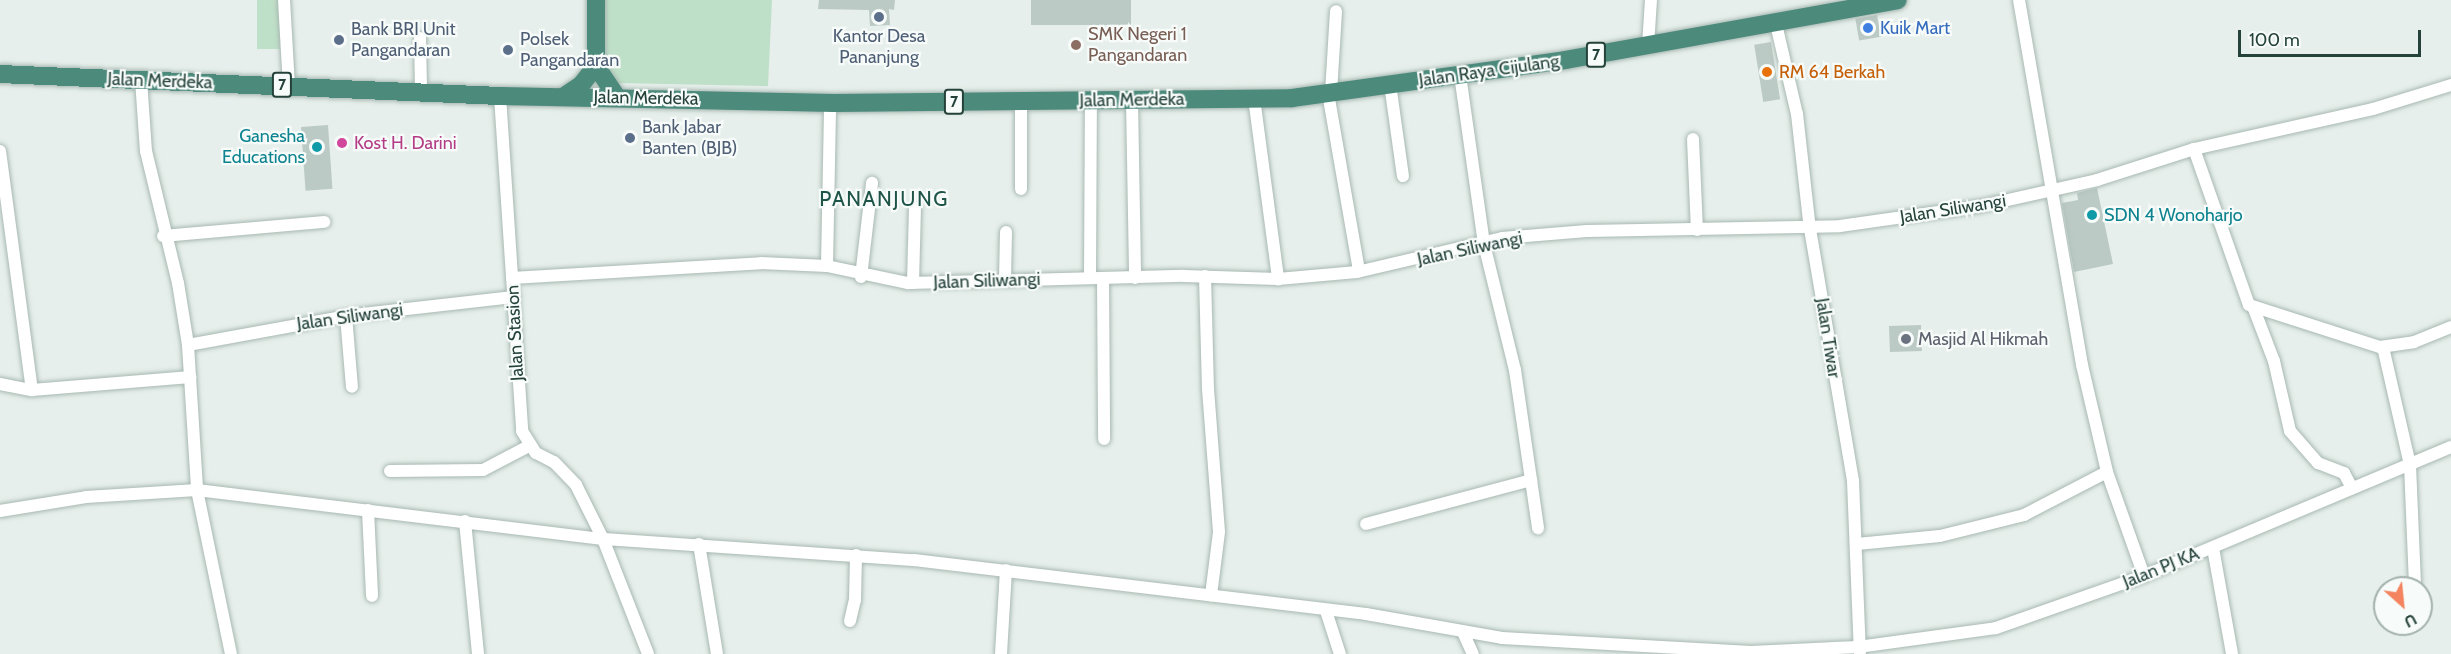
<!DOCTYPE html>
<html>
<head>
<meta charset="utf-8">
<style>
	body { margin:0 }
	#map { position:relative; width:2451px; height:654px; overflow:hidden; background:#e6efeb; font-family:Cabin,sans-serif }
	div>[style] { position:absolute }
	.green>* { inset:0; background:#bfe0c8; transform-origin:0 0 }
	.building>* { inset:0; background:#bbcac4; transform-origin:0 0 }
	.roads { filter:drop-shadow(0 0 2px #a8b8b2) drop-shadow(0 0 2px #a8b8b2) }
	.minor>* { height:12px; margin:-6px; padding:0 6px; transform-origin:6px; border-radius:6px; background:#fff }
	.trunk>* { height:18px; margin:-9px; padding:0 9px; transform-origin:9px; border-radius:9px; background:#4c8a7c }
	.dots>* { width:16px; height:16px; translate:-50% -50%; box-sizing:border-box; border:3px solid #f7fbf9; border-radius:50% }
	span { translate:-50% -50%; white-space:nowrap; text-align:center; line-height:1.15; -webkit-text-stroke:4.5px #f7fbf9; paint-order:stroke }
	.shield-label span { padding:2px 4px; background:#f7fbf9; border:2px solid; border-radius:4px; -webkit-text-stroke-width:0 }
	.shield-label { font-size:16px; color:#24423a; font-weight:700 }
	.shop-label { font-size:18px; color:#366cbe }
	.left { translate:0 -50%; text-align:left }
	.service-label { font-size:18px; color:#4e5e75 }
	.education-label { font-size:18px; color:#785e54 }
	.street-label { font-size:18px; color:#24423a }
	.food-label { font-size:18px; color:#c56008 }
	.culture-label { font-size:18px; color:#0d838f }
	.right { translate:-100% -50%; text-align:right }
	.hotel-label { font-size:18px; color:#b23c85 }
	.worship-label { font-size:18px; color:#5b616d }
	.quarter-label { font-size:21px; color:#1f5548; letter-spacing:1.5px }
	.north { position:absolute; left:2373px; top:576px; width:60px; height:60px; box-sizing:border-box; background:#f7fbf9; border:2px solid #a3b1ad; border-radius:50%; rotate:153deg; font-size:16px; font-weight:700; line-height:24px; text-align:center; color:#24423a }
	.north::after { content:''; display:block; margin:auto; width:21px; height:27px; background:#f4845f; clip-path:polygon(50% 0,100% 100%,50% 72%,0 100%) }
	.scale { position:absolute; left:2238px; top:30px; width:183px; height:27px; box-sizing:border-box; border:3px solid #24423a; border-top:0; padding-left:8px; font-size:18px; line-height:21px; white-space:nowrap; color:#24423a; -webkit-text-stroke:4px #f7fbf9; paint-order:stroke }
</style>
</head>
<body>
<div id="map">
	<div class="green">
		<i style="left:257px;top:0;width:23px;height:49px"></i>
		<i style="clip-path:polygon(602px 0,772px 0,768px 86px,616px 83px,603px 68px)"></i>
	</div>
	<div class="building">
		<i style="clip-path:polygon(819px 0,895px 0,894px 10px,889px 9px,890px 25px,870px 26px,869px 10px,818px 9px)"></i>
		<i style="left:1131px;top:0;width:25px;height:100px;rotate:90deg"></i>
		<i style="left:1877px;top:15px;width:22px;height:22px;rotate:80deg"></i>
		<i style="left:1771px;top:42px;width:58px;height:17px;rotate:81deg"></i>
		<i style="left:328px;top:125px;width:64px;height:27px;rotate:86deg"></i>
		<i style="clip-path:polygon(2097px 188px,2113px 264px,2074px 272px,2062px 203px,2078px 200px,2077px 193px)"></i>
		<i style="left:1921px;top:325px;width:26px;height:32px;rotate:88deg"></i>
	</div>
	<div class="roads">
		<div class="minor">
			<i style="left:284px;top:0;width:86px;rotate:86.7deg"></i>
			<i style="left:2019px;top:0;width:370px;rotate:80.2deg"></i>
			<i style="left:2082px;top:365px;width:110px;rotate:76.8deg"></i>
			<i style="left:2107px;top:472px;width:110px;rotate:70.4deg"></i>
			<i style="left:1776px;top:24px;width:92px;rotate:76.9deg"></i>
			<i style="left:1797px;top:114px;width:116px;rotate:83.6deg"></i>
			<i style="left:1810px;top:229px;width:256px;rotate:80.3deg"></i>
			<i style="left:1853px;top:481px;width:173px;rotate:87.7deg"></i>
			<i style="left:420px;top:38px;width:54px;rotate:88.9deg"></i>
			<i style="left:1648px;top:46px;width:46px;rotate:-86.3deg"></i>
			<i style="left:1460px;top:75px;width:171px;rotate:81.9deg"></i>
			<i style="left:1484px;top:244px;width:130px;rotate:76.2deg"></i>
			<i style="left:1515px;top:370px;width:160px;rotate:81.7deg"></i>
			<i style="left:141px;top:80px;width:71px;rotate:86deg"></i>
			<i style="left:146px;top:151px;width:136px;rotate:76.4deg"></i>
			<i style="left:178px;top:283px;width:63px;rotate:80.8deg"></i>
			<i style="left:188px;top:345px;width:145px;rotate:86.4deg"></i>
			<i style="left:197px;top:490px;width:167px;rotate:78.3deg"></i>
			<i style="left:1390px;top:84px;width:93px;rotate:82deg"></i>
			<i style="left:1328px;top:93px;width:181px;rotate:80.1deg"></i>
			<i style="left:1331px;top:93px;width:82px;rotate:-86.5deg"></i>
			<i style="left:500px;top:96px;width:336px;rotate:86.2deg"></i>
			<i style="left:522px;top:431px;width:26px;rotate:58deg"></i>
			<i style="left:536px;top:453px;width:20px;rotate:27deg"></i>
			<i style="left:554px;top:462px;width:32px;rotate:46deg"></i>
			<i style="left:576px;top:485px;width:60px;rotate:63.4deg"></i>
			<i style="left:603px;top:539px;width:123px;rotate:68.6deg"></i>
			<i style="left:1254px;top:98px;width:183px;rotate:82.4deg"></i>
			<i style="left:1132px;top:100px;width:178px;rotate:89deg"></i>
			<i style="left:1021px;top:101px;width:88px;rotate:90deg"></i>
			<i style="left:1693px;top:139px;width:91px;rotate:87.5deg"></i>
			<i style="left:2194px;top:149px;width:165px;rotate:70.6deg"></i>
			<i style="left:2249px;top:305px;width:138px;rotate:17.8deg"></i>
			<i style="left:2380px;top:347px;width:34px;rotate:-8deg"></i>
			<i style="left:2414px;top:342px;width:40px;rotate:-22deg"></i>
			<i style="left:0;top:151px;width:241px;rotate:82.4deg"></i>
			<i style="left:163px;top:236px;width:162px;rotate:-5deg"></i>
			<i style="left:827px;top:266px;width:163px;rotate:-88.9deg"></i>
			<i style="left:1205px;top:276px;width:113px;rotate:88.5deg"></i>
			<i style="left:1208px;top:389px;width:143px;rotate:85.6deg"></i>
			<i style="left:1219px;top:532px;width:64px;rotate:97.2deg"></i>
			<i style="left:861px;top:277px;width:95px;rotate:-83.3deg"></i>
			<i style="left:1090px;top:277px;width:177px;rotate:-89.7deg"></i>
			<i style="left:512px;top:278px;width:249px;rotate:-3.4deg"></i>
			<i style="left:761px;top:263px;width:66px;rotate:2.6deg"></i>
			<i style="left:827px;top:266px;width:83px;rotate:11.9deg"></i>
			<i style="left:908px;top:283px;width:276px;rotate:-1.5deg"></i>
			<i style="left:1184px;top:276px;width:94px;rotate:1.8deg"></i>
			<i style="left:1278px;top:279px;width:79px;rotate:-5.1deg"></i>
			<i style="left:1357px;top:272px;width:149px;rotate:-13.2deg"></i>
			<i style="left:1502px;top:238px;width:85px;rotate:-4.7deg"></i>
			<i style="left:1587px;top:231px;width:253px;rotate:-1.1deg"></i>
			<i style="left:1840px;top:226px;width:142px;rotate:-8.1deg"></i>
			<i style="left:1981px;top:206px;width:119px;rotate:-12.6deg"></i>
			<i style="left:2097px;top:180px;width:102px;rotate:-17.7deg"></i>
			<i style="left:2194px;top:149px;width:183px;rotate:-12.6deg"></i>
			<i style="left:2373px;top:109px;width:82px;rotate:-17.1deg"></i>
			<i style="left:1103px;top:278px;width:161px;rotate:89.6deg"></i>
			<i style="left:1005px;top:280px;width:48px;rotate:-88.8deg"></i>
			<i style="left:913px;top:283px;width:75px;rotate:-88.5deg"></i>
			<i style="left:2254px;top:309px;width:56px;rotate:69deg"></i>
			<i style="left:2274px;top:361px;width:72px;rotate:77.1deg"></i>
			<i style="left:2290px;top:431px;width:43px;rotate:48.8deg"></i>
			<i style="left:2318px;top:463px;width:28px;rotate:21deg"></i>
			<i style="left:2344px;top:473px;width:17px;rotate:62deg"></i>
			<i style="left:346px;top:316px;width:71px;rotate:85.2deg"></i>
			<i style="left:188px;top:345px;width:168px;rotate:-10.3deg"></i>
			<i style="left:353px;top:315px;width:162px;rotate:-6.4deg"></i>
			<i style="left:2383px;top:347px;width:121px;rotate:77.1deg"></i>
			<i style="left:2410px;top:465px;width:119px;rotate:87.6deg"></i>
			<i style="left:0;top:384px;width:33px;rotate:11deg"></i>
			<i style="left:32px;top:390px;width:159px;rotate:-4.7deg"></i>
			<i style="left:390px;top:471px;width:93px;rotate:-0.6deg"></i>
			<i style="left:483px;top:470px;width:52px;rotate:-27.6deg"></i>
			<i style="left:368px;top:510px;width:86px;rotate:87.3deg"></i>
			<i style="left:0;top:511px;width:87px;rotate:-9.2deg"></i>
			<i style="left:86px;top:497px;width:111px;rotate:-3.6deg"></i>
			<i style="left:197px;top:490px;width:409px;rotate:6.9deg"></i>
			<i style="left:603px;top:539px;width:312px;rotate:3.9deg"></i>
			<i style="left:914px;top:560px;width:455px;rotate:6.8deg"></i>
			<i style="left:1366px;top:614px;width:138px;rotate:10deg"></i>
			<i style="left:1502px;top:638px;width:249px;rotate:3.2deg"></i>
			<i style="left:1751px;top:652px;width:107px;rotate:-2.7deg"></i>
			<i style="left:1858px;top:647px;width:139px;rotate:-7.8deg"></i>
			<i style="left:1996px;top:628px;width:157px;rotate:-19.4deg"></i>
			<i style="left:2144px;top:576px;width:333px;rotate:-22.8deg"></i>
			<i style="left:465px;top:521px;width:134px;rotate:84.4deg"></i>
			<i style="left:1366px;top:524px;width:171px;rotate:-14.9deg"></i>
			<i style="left:699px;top:544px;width:111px;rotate:80.7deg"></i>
			<i style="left:1857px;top:544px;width:83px;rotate:-5.5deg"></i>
			<i style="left:1940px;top:536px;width:87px;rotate:-14deg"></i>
			<i style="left:2024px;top:515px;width:93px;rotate:-27.4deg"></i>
			<i style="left:2213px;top:548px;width:108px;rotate:79.8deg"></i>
			<i style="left:1326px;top:611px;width:45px;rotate:72deg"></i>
			<i style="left:850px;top:621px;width:22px;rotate:-77deg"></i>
			<i style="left:855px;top:600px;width:45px;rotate:-88.7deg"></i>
			<i style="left:1463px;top:632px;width:24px;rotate:66deg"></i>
			<i style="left:1001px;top:654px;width:84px;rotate:-86.6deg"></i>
		</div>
		<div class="trunk">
			<i style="left:596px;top:0;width:66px;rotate:90deg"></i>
			<i style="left:596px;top:66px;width:36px;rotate:56deg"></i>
			<i style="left:0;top:74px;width:500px;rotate:2.52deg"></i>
			<i style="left:500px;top:96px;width:334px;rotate:1.2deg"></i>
			<i style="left:834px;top:103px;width:458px;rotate:-0.6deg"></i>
			<i style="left:1292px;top:98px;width:276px;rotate:-7.9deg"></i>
			<i style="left:1565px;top:60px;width:338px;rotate:-10.2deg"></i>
			<i style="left:563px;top:97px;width:22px;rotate:-34deg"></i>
			<i style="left:581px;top:85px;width:24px;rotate:-52deg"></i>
		</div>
	</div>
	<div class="dots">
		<i style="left:879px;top:17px;background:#5c6f8a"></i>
		<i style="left:1868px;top:28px;background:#3f7fe0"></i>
		<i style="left:339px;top:40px;background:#5c6f8a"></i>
		<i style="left:1076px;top:45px;background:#8d6e63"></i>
		<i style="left:508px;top:50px;background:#5c6f8a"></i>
		<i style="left:1767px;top:72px;background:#e8710a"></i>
		<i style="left:630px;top:138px;background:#5c6f8a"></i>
		<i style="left:342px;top:143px;background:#d1479c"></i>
		<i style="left:317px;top:147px;background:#0f9aa8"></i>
		<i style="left:2092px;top:215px;background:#0f9aa8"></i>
		<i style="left:1906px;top:339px;background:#6b7280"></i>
	</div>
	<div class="shield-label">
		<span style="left:1596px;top:55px">7</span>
		<span style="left:282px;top:85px">7</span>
		<span style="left:954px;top:102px">7</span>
	</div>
	<div class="shop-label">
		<span class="left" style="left:1880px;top:28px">Kuik Mart</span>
	</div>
	<div class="service-label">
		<span class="left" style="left:351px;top:40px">Bank BRI Unit<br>Pangandaran</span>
		<span style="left:879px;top:47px">Kantor Desa<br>Pananjung</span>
		<span class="left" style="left:520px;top:50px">Polsek<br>Pangandaran</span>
		<span class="left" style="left:642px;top:138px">Bank Jabar<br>Banten (BJB)</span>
	</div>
	<div class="education-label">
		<span class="left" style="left:1088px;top:45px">SMK Negeri 1<br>Pangandaran</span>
	</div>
	<div class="street-label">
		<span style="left:1489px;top:71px;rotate:-8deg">Jalan Raya Cijulang</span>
		<span style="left:160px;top:81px;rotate:2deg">Jalan Merdeka</span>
		<span style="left:646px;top:98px;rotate:1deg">Jalan Merdeka</span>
		<span style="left:1132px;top:100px;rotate:-1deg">Jalan Merdeka</span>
		<span style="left:1953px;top:209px;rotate:-9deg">Jalan Siliwangi</span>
		<span style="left:1470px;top:249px;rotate:-12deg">Jalan Siliwangi</span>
		<span style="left:987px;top:281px;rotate:-2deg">Jalan Siliwangi</span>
		<span style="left:350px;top:317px;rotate:-8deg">Jalan Siliwangi</span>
		<span style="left:515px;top:333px;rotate:-93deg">Jalan Stasion</span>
		<span style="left:1828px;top:338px;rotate:81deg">Jalan Tiwar</span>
		<span style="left:2161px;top:568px;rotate:-22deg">Jalan PJ KA</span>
	</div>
	<div class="food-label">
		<span class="left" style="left:1779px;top:72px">RM 64 Berkah</span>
	</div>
	<div class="culture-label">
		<span class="right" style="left:305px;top:147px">Ganesha<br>Educations</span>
		<span class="left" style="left:2104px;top:215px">SDN 4 Wonoharjo</span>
	</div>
	<div class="hotel-label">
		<span class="left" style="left:354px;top:143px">Kost H. Darini</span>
	</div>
	<div class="worship-label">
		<span class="left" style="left:1918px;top:339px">Masjid Al Hikmah</span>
	</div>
	<div class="quarter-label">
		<span style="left:884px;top:199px">PANANJUNG</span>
	</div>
	<div class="north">U</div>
	<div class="scale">100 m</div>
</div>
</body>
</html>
